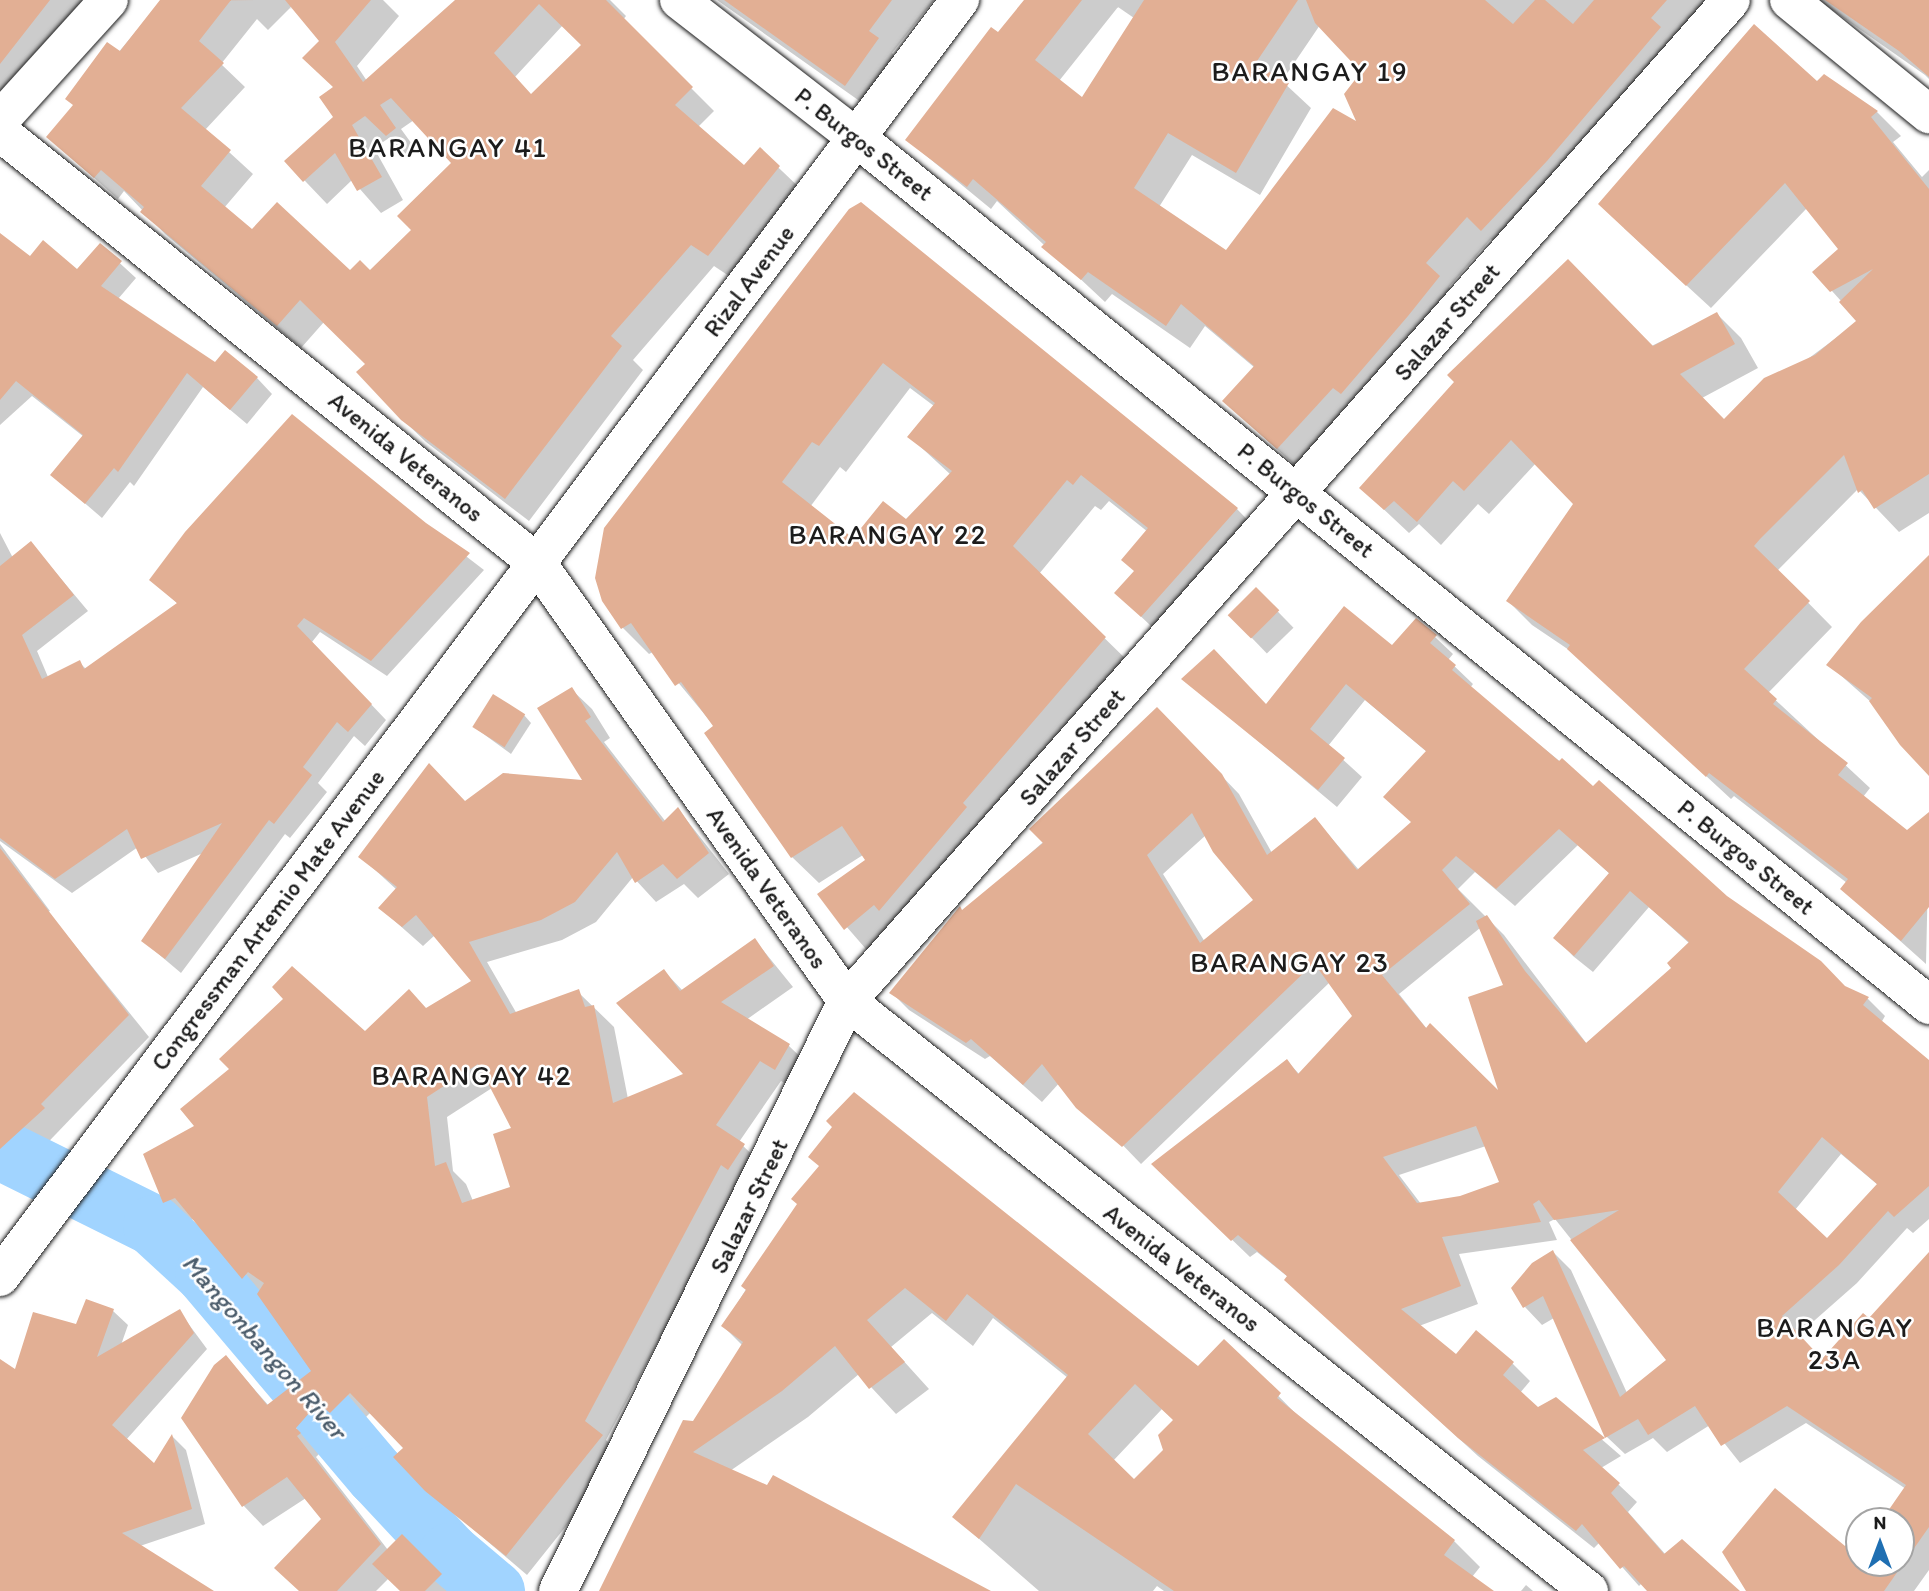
<!DOCTYPE html>
<html>
<head>
<meta charset="utf-8">
<style>
	body { margin:0 }
	#map { position:relative; width:1929px; height:1591px; overflow:hidden; background:#fff; font-family:Itim,sans-serif }
	div>[style] { position:absolute }
	.shadow>* { inset:0; background:#0003; transform-origin:0 0 }
	.river>* { height:61px; margin:-30.5px; padding:0 30.5px; transform-origin:30.5px; border-radius:30.5px; background:#a1d4ff }
	.building>* { inset:0; background:#e2af94; transform-origin:0 0 }
	.roads { filter:drop-shadow(0 0 2px #1c1c1c) drop-shadow(0 0 2px #1c1c1c) }
	.minor>* { height:38px; margin:-19px; padding:0 19px; transform-origin:19px; border-radius:19px; background:#fff }
	.major>* { height:38px; margin:-19px; padding:0 19px; transform-origin:19px; border-radius:19px; background:#fff }
	span { translate:-50% -50%; white-space:nowrap; text-align:center; line-height:1.15; -webkit-text-stroke:5px #fff; paint-order:stroke }
	.street-label { font-size:24px; color:#1c1c1c }
	.water-label { font-size:26px; color:#4b5c6b; font-style:italic }
	.quarter-label { font-size:28px; color:#1c1c1c; letter-spacing:2px }
	.north { position:absolute; left:1845px; top:1507px; width:70px; height:70px; box-sizing:border-box; background:#fff; border:2px solid #a4a4a4; border-radius:50%; rotate:0deg; font-size:19px; font-weight:700; line-height:28px; text-align:center; color:#1c1c1c }
	.north::after { content:''; display:block; margin:auto; width:24px; height:32px; background:#1f6fb2; clip-path:polygon(50% 0,100% 100%,50% 72%,0 100%) }
</style>
</head>
<body>
<div id="map">
	<div class="shadow">
		<i style="clip-path:polygon(0 0,98px 0,0 112px)"></i>
		<i style="clip-path:polygon(evenodd,162px 0,383px 0,399px 16px,357px 66px,367px 81px,458px 0,610px 0,626px 16px,623px 20px,714px 111px,698px 127px,745px 168px,760px 150px,802px 190px,732px 278px,714px 266px,633px 360px,643px 370px,529px 521px,426px 442px,402px 419px,367px 365px,324px 322px,301px 348px,165px 234px,124px 191px,118px 199px,48px 137px,162px 0,292px 6px,321px 41px,335px 88px,335px 117px,286px 161px,327px 204px,352px 180px,381px 213px,403px 200px,374px 148px,389px 138px,410px 158px,417px 151px,401px 129px,414px 120px,453px 163px,413px 230px,370px 272px,350px 272px,252px 231px,224px 208px,253px 174px,205px 130px,245px 87px,221px 64px,257px 19px,268px 30px,292px 6px,162px 0,563px 25px,583px 45px,532px 96px,515px 77px,563px 25px)"></i>
		<i style="clip-path:polygon(717px 0,934px 0,892px 53px,901px 62px,868px 107px)"></i>
		<i style="clip-path:polygon(evenodd,1026px 0,1711px 0,1505px 253px,1491px 239px,1449px 287px,1462px 300px,1301px 471px,1224px 401px,1255px 368px,1205px 326px,1190px 348px,1112px 294px,1105px 302px,997px 201px,991px 209px,907px 140px,1026px 0,1118px 7px,1134px 18px,1082px 99px,1059px 81px,1118px 7px,1026px 0,1320px 25px,1364px 72px,1359px 125px,1226px 252px,1159px 207px,1192px 155px,1260px 195px,1311px 108px,1282px 81px,1320px 25px)"></i>
		<i style="clip-path:polygon(1818px 0,1929px 0,1929px 79px,1925px 75px)"></i>
		<i style="clip-path:polygon(1824px 76px,1877px 112px,1901px 136px,1893px 142px,1922px 177px,1929px 170px,1929px 513px,1899px 532px,1858px 489px,1777px 571px,1832px 627px,1768px 693px,1870px 788px,1863px 797px,1907px 832px,1929px 831px,1926px 964px,1842px 889px,1847px 883px,1734px 796px,1731px 799px,1572px 652px,1532px 625px,1508px 601px,1575px 504px,1536px 463px,1489px 514px,1478px 504px,1441px 545px,1419px 524px,1409px 533px,1361px 488px,1717px 314px,1741px 338px,1758px 368px,1702px 398px,1724px 421px,1859px 321px,1832px 291px,1841px 250px,1807px 208px,1711px 308px,1624px 228px)"></i>
		<i style="clip-path:polygon(evenodd,850px 211px,1237px 509px,1263px 536px,1168px 642px,1116px 593px,1136px 572px,1148px 532px,1109px 501px,1101px 510px,1095px 506px,1039px 574px,1132px 665px,872px 956px,819px 895px,867px 861px,863px 855px,819px 883px,792px 857px,715px 727px,653px 652px,649px 654px,622px 627px,597px 577px,606px 529px,850px 211px,910px 388px,934px 406px,910px 437px,951px 475px,906px 521px,853px 540px,810px 507px,840px 467px,846px 472px,910px 388px)"></i>
		<i style="clip-path:polygon(0 235px,30px 259px,77px 271px,100px 245px,136px 278px,118px 299px,215px 365px,257px 378px,272px 394px,247px 424px,203px 387px,134px 486px,130px 482px,102px 518px,52px 475px,84px 437px,32px 396px,0 425px)"></i>
		<i style="clip-path:polygon(424px 524px,484px 570px,387px 676px,320px 632px,312px 642px,386px 720px,365px 746px,354px 736px,318px 783px,327px 792px,290px 838px,285px 834px,181px 973px,143px 941px,203px 853px,158px 873px,138px 847px,72px 893px,0 841px,0 533px,13px 558px,31px 543px,88px 611px,37px 651px,48px 677px,79px 662px,86px 669px,178px 604px,152px 580px)"></i>
		<i style="clip-path:polygon(1929px 558px,1929px 774px,1872px 703px,1829px 665px)"></i>
		<i style="left:1256px;top:589px;width:54px;height:37px;rotate:46deg"></i>
		<i style="clip-path:polygon(evenodd,1435px 637px,1453px 654px,1448px 660px,1473px 684px,1470px 688px,1726px 897px,1845px 987px,1868px 999px,1885px 1016px,1881px 1023px,1929px 1064px,1929px 1219px,1913px 1233px,1907px 1228px,1857px 1283px,1798px 1335px,1823px 1361px,1869px 1321px,1929px 1254px,1929px 1570px,1914px 1591px,1747px 1591px,1845px 1549px,1859px 1554px,1859px 1563px,1901px 1563px,1901px 1521px,1883px 1521px,1906px 1489px,1806px 1423px,1740px 1463px,1710px 1425px,1667px 1452px,1653px 1438px,1625px 1454px,1607px 1437px,1554px 1318px,1542px 1325px,1525px 1307px,1553px 1252px,1571px 1270px,1627px 1393px,1668px 1361px,1555px 1219px,1549px 1222px,1557px 1240px,1459px 1254px,1478px 1304px,1419px 1326px,1456px 1356px,1512px 1363px,1530px 1381px,1520px 1393px,1538px 1410px,1555px 1399px,1621px 1456px,1601px 1468px,1637px 1502px,1628px 1512px,1666px 1555px,1738px 1591px,1649px 1591px,1642px 1583px,1639px 1586px,1600px 1542px,1594px 1548px,1478px 1456px,1304px 1297px,1288px 1277px,1257px 1252px,1250px 1257px,1171px 1181px,1287px 1061px,1300px 1075px,1355px 1016px,1330px 982px,1141px 1164px,1061px 1081px,1042px 1102px,990px 1056px,985px 1059px,909px 1010px,892px 993px,963px 912px,1175px 727px,1239px 794px,1272px 853px,1315px 819px,1359px 870px,1413px 823px,1427px 752px,1365px 700px,1328px 746px,1362px 777px,1337px 807px,1184px 679px,1267px 706px,1393px 648px,1435px 637px,1206px 835px,1255px 901px,1205px 942px,1163px 874px,1206px 835px,1435px 637px,1578px 845px,1610px 874px,1556px 938px,1573px 956px,1593px 972px,1649px 907px,1690px 944px,1674px 968px,1587px 1044px,1504px 935px,1458px 889px,1475px 872px,1515px 906px,1578px 845px,1435px 637px,1480px 928px,1505px 986px,1502px 1096px,1427px 1029px,1399px 994px,1480px 928px,1435px 637px,1486px 1146px,1502px 1183px,1460px 1198px,1421px 1204px,1399px 1175px,1486px 1146px,1435px 637px,1841px 1154px,1878px 1185px,1827px 1240px,1795px 1210px,1841px 1154px)"></i>
		<i style="clip-path:polygon(evenodd,571px 689px,592px 709px,610px 738px,604px 742px,666px 822px,678px 809px,729px 874px,698px 898px,684px 884px,656px 902px,633px 877px,596px 922px,562px 940px,487px 962px,517px 1014px,578px 992px,614px 1027px,628px 1099px,686px 1074px,664px 971px,683px 991px,755px 940px,793px 987px,746px 1020px,789px 1046px,810px 1066px,796px 1089px,781px 1081px,739px 1142px,764px 1166px,742px 1184px,606px 1440px,622px 1456px,527px 1575px,426px 1489px,405px 1448px,371px 1412px,351px 1432px,340px 1422px,315px 1449px,319px 1454px,316px 1457px,388px 1550px,402px 1536px,457px 1591px,402px 1591px,389px 1578px,376px 1591px,301px 1591px,323px 1519px,306px 1498px,263px 1526px,243px 1505px,226px 1357px,269px 1406px,314px 1371px,259px 1294px,194px 1219px,185px 1222px,165px 1202px,365px 1033px,426px 1009px,474px 982px,435px 935px,423px 946px,380px 908px,397px 890px,361px 857px,465px 802px,586px 782px,571px 689px,492px 1088px,514px 1129px,512px 1188px,473px 1201px,466px 1184px,453px 1171px,447px 1117px,492px 1088px,571px 689px,317px 1402px,322px 1402px,291px 1436px,289px 1433px,317px 1402px)"></i>
		<i style="clip-path:polygon(524px 715px,531px 723px,511px 754px,474px 727px)"></i>
		<i style="clip-path:polygon(0 844px,50px 911px,0 931px)"></i>
		<i style="clip-path:polygon(52px 917px,149px 1037px,32px 1159px,0 1125px,0 958px)"></i>
		<i style="clip-path:polygon(evenodd,799px 1205px,1198px 1368px,1224px 1341px,1304px 1422px,1454px 1541px,1480px 1567px,1472px 1577px,1491px 1591px,1164px 1591px,1157px 1586px,1153px 1591px,1039px 1591px,954px 1517px,1068px 1378px,993px 1318px,973px 1346px,932px 1313px,891px 1347px,929px 1389px,896px 1414px,859px 1374px,808px 1417px,730px 1471px,987px 1591px,601px 1591px,694px 1422px,743px 1346px,723px 1326px,799px 1205px,1162px 1409px,1175px 1421px,1165px 1450px,1134px 1482px,1113px 1461px,1162px 1409px)"></i>
		<i style="clip-path:polygon(113px 1311px,128px 1325px,121px 1345px,179px 1311px,207px 1349px,126px 1440px,154px 1466px,172px 1436px,186px 1450px,205px 1524px,140px 1546px,211px 1591px,0 1591px,0 1369px,16px 1371px,78px 1326px)"></i>
		<i style="clip-path:polygon(1526px 1585px,1533px 1591px,1521px 1591px)"></i>
	</div>
	<div class="river">
		<i style="left:0;top:1149px;width:171px;rotate:26.4deg"></i>
		<i style="left:153px;top:1225px;width:71px;rotate:42.7deg"></i>
		<i style="left:205px;top:1273px;width:265px;rotate:49.8deg"></i>
		<i style="left:376px;top:1475px;width:107px;rotate:46.9deg"></i>
		<i style="left:449px;top:1553px;width:59px;rotate:40.2deg"></i>
	</div>
	<div class="building">
		<i style="clip-path:polygon(0 0,50px 0,0 64px)"></i>
		<i style="clip-path:polygon(evenodd,160px 0,231px 0,199px 41px,224px 63px,181px 108px,231px 150px,201px 186px,252px 229px,277px 202px,350px 270px,360px 260px,370px 270px,411px 230px,397px 216px,451px 163px,391px 98px,380px 105px,396px 128px,386px 136px,365px 116px,352px 125px,382px 177px,357px 191px,335px 153px,303px 182px,284px 161px,333px 117px,319px 97px,333px 87px,302px 58px,319px 41px,285px 0,371px 0,335px 42px,363px 82px,455px 0,606px 0,693px 87px,675px 105px,744px 165px,760px 147px,780px 166px,708px 256px,691px 245px,611px 336px,622px 346px,505px 499px,401px 420px,356px 372px,365px 364px,300px 300px,277px 326px,140px 212px,144px 207px,101px 170px,94px 178px,46px 137px,73px 105px,65px 99px,107px 42px,120px 51px,160px 0,539px 4px,581px 45px,531px 94px,494px 53px,539px 4px)"></i>
		<i style="clip-path:polygon(724px 0,892px 0,869px 31px,879px 38px,845px 86px)"></i>
		<i style="clip-path:polygon(1024px 0,1082px 0,1035px 60px,1082px 97px,1144px 0,1298px 0,1255px 64px,1289px 83px,1236px 173px,1168px 133px,1134px 188px,1226px 250px,1333px 108px,1356px 121px,1344px 94px,1361px 72px,1315px 23px,1306px 0,1485px 0,1513px 24px,1535px 0,1545px 0,1573px 24px,1594px 0,1667px 0,1651px 18px,1661px 27px,1547px 161px,1481px 231px,1467px 217px,1426px 263px,1440px 276px,1408px 316px,1341px 394px,1333px 388px,1277px 449px,1222px 401px,1254px 366px,1181px 304px,1166px 326px,1088px 272px,1081px 280px,1041px 247px,1046px 242px,973px 179px,967px 187px,905px 140px,991px 27px,998px 32px)"></i>
		<i style="clip-path:polygon(1825px 0,1929px 0,1929px 77px,1899px 51px)"></i>
		<i style="clip-path:polygon(1754px 24px,1817px 81px,1824px 74px,1878px 111px,1871px 117px,1929px 189px,1929px 474px,1874px 509px,1862px 490px,1858px 493px,1844px 455px,1760px 539px,1754px 546px,1810px 601px,1744px 669px,1777px 699px,1773px 704px,1848px 763px,1838px 775px,1907px 830px,1929px 812px,1929px 907px,1901px 941px,1840px 889px,1848px 879px,1709px 773px,1706px 777px,1567px 649px,1570px 645px,1506px 601px,1573px 504px,1511px 440px,1464px 491px,1453px 481px,1417px 522px,1394px 501px,1384px 510px,1359px 488px,1454px 382px,1447px 375px,1568px 259px,1653px 346px,1717px 312px,1735px 344px,1680px 374px,1724px 419px,1764px 378px,1815px 355px,1856px 321px,1839px 302px,1873px 269px,1830px 292px,1812px 272px,1838px 249px,1785px 183px,1686px 286px,1598px 204px)"></i>
		<i style="clip-path:polygon(evenodd,861px 202px,1238px 508px,1141px 617px,1114px 593px,1134px 571px,1121px 560px,1148px 528px,1081px 475px,1073px 485px,1067px 480px,1013px 546px,1106px 637px,963px 803px,967px 807px,879px 911px,874px 905px,844px 930px,817px 894px,865px 860px,842px 826px,791px 858px,704px 733px,713px 726px,681px 682px,675px 686px,631px 623px,621px 629px,602px 601px,595px 578px,604px 528px,849px 209px,861px 202px,883px 363px,935px 403px,907px 437px,952px 471px,906px 519px,883px 501px,853px 538px,782px 482px,812px 442px,819px 446px,883px 363px)"></i>
		<i style="clip-path:polygon(0 233px,30px 256px,43px 240px,77px 269px,100px 243px,122px 261px,101px 286px,215px 362px,225px 350px,258px 377px,230px 410px,187px 373px,118px 472px,114px 468px,85px 504px,50px 475px,83px 435px,16px 381px,0 400px)"></i>
		<i style="clip-path:polygon(292px 414px,426px 523px,470px 553px,371px 661px,304px 618px,297px 626px,372px 704px,348px 732px,337px 722px,303px 767px,312px 775px,274px 824px,269px 820px,165px 959px,141px 941px,222px 823px,141px 859px,127px 829px,55px 879px,0 838px,0 566px,31px 541px,74px 595px,22px 635px,42px 679px,80px 660px,84px 669px,177px 603px,149px 580px,185px 532px)"></i>
		<i style="clip-path:polygon(1929px 555px,1929px 776px,1900px 745px,1869px 701px,1872px 698px,1826px 665px,1861px 622px)"></i>
		<i style="left:1256px;top:587px;width:33px;height:40px;rotate:45deg"></i>
		<i style="clip-path:polygon(evenodd,1344px 606px,1392px 645px,1416px 618px,1437px 635px,1430px 643px,1456px 665px,1452px 670px,1559px 761px,1562px 758px,1593px 786px,1599px 780px,1727px 896px,1821px 961px,1845px 986px,1869px 997px,1863px 1005px,1929px 1060px,1929px 1186px,1894px 1217px,1888px 1211px,1839px 1265px,1782px 1316px,1822px 1359px,1863px 1313px,1869px 1318px,1929px 1252px,1929px 1527px,1884px 1591px,1746px 1591px,1722px 1552px,1775px 1488px,1845px 1546px,1848px 1542px,1859px 1551px,1859px 1563px,1901px 1563px,1901px 1521px,1881px 1521px,1906px 1485px,1787px 1406px,1721px 1446px,1695px 1406px,1648px 1435px,1638px 1419px,1605px 1438px,1543px 1296px,1523px 1308px,1511px 1288px,1532px 1263px,1553px 1250px,1620px 1397px,1666px 1360px,1570px 1240px,1619px 1210px,1554px 1220px,1539px 1200px,1533px 1204px,1541px 1222px,1442px 1237px,1461px 1286px,1401px 1309px,1456px 1354px,1476px 1330px,1514px 1362px,1503px 1375px,1538px 1407px,1556px 1397px,1605px 1438px,1583px 1450px,1620px 1483px,1611px 1493px,1664px 1554px,1682px 1539px,1740px 1591px,1647px 1591px,1624px 1566px,1620px 1569px,1582px 1524px,1576px 1531px,1458px 1438px,1284px 1280px,1287px 1276px,1238px 1235px,1231px 1241px,1151px 1164px,1287px 1059px,1298px 1074px,1352px 1016px,1314px 963px,1122px 1147px,1076px 1108px,1042px 1064px,1023px 1085px,971px 1039px,966px 1043px,889px 993px,960px 906px,962px 910px,1043px 843px,1029px 829px,1157px 707px,1222px 774px,1267px 855px,1315px 817px,1357px 870px,1411px 822px,1383px 797px,1426px 751px,1346px 684px,1310px 729px,1345px 758px,1318px 790px,1181px 679px,1214px 649px,1266px 704px,1344px 606px,1192px 813px,1213px 852px,1253px 900px,1200px 943px,1147px 855px,1192px 813px,1344px 606px,1559px 829px,1609px 873px,1553px 938px,1574px 956px,1630px 891px,1689px 942px,1667px 963px,1671px 968px,1586px 1043px,1525px 971px,1487px 915px,1476px 921px,1503px 985px,1468px 997px,1498px 1090px,1430px 1023px,1426px 1028px,1382px 975px,1470px 904px,1442px 870px,1456px 856px,1496px 889px,1559px 829px,1344px 606px,1476px 1126px,1499px 1182px,1460px 1196px,1417px 1203px,1383px 1157px,1476px 1126px,1344px 606px,1822px 1137px,1877px 1184px,1827px 1238px,1778px 1192px,1822px 1137px)"></i>
		<i style="clip-path:polygon(evenodd,572px 687px,591px 717px,585px 721px,663px 822px,678px 807px,709px 853px,677px 879px,663px 864px,635px 883px,617px 852px,575px 902px,541px 920px,469px 942px,510px 1014px,579px 989px,585px 1007px,594px 1005px,613px 1103px,683px 1074px,616px 1003px,664px 969px,680px 991px,755px 938px,774px 966px,721px 1002px,790px 1044px,775px 1070px,760px 1061px,716px 1125px,745px 1144px,728px 1170px,721px 1165px,585px 1421px,603px 1435px,506px 1556px,425px 1491px,393px 1457px,403px 1448px,350px 1393px,330px 1413px,318px 1403px,296px 1428px,301px 1433px,297px 1436px,381px 1544px,337px 1591px,299px 1591px,274px 1568px,321px 1519px,287px 1477px,242px 1507px,181px 1418px,214px 1365px,226px 1355px,267px 1405px,311px 1371px,257px 1294px,264px 1283px,248px 1272px,242px 1279px,175px 1198px,163px 1203px,143px 1154px,194px 1126px,180px 1109px,229px 1069px,219px 1059px,283px 999px,272px 987px,292px 966px,365px 1031px,409px 989px,426px 1008px,471px 981px,416px 915px,402px 927px,378px 908px,397px 887px,358px 857px,429px 763px,465px 801px,503px 773px,582px 780px,537px 708px,572px 687px,478px 1064px,511px 1128px,493px 1134px,510px 1187px,462px 1203px,446px 1162px,435px 1166px,427px 1097px,478px 1064px)"></i>
		<i style="left:493px;top:694px;width:38px;height:39px;rotate:32deg"></i>
		<i style="clip-path:polygon(0 848px,129px 1015px,41px 1104px,45px 1108px,0 1149px)"></i>
		<i style="clip-path:polygon(evenodd,854px 1092px,1198px 1366px,1224px 1339px,1281px 1393px,1277px 1398px,1455px 1540px,1444px 1555px,1494px 1591px,1174px 1591px,1016px 1484px,979px 1539px,952px 1517px,1068px 1375px,967px 1294px,946px 1321px,905px 1288px,867px 1320px,905px 1362px,869px 1389px,835px 1346px,782px 1391px,693px 1452px,767px 1485px,773px 1475px,991px 1591px,599px 1591px,683px 1420px,693px 1421px,743px 1342px,721px 1326px,746px 1290px,741px 1286px,797px 1204px,791px 1199px,819px 1166px,808px 1157px,832px 1127px,826px 1121px,854px 1092px,1135px 1384px,1173px 1420px,1158px 1435px,1163px 1450px,1134px 1479px,1088px 1434px,1135px 1384px)"></i>
		<i style="clip-path:polygon(86px 1299px,114px 1309px,97px 1357px,180px 1309px,194px 1333px,112px 1425px,154px 1463px,172px 1434px,192px 1509px,122px 1533px,214px 1591px,0 1591px,0 1359px,15px 1369px,33px 1312px,76px 1324px)"></i>
		<i style="clip-path:polygon(402px 1534px,442px 1574px,425px 1591px,400px 1591px,372px 1564px)"></i>
	</div>
	<div class="roads">
		<div class="minor">
			<i style="left:1789px;top:0;width:181px;rotate:39.2deg"></i>
			<i style="left:0;top:120px;width:162px;rotate:-47.8deg"></i>
			<i style="left:558px;top:1591px;width:657px;rotate:-63.9deg"></i>
			<i style="left:847px;top:1001px;width:1335px;rotate:-48.55deg"></i>
		</div>
		<div class="major">
			<i style="left:679px;top:0;width:225px;rotate:37.8deg"></i>
			<i style="left:857px;top:138px;width:1379px;rotate:38.96deg"></i>
			<i style="left:0;top:132px;width:689px;rotate:38.75deg"></i>
			<i style="left:537px;top:563px;width:537px;rotate:54.71deg"></i>
			<i style="left:847px;top:1001px;width:948px;rotate:38.49deg"></i>
			<i style="left:0;top:1277px;width:1598px;rotate:-53.07deg"></i>
		</div>
	</div>
	<div class="street-label">
		<span style="left:864px;top:144px;rotate:38deg">P. Burgos Street</span>
		<span style="left:749px;top:281px;rotate:-53deg">Rizal Avenue</span>
		<span style="left:1447px;top:322px;rotate:-49deg">Salazar Street</span>
		<span style="left:406px;top:457px;rotate:39deg">Avenida Veteranos</span>
		<span style="left:1306px;top:500px;rotate:39deg">P. Burgos Street</span>
		<span style="left:1072px;top:747px;rotate:-49deg">Salazar Street</span>
		<span style="left:1746px;top:857px;rotate:39deg">P. Burgos Street</span>
		<span style="left:767px;top:888px;rotate:55deg">Avenida Veteranos</span>
		<span style="left:268px;top:920px;rotate:-53deg">Congressman Artemio Mate Avenue</span>
		<span style="left:749px;top:1206px;rotate:-64deg">Salazar Street</span>
		<span style="left:1182px;top:1268px;rotate:38deg">Avenida Veteranos</span>
	</div>
	<div class="water-label">
		<span style="left:264px;top:1347px;rotate:49deg">Mangonbangon River</span>
	</div>
	<div class="quarter-label">
		<span style="left:1310px;top:71px">BARANGAY 19</span>
		<span style="left:448px;top:147px">BARANGAY 41</span>
		<span style="left:888px;top:534px">BARANGAY 22</span>
		<span style="left:1290px;top:962px">BARANGAY 23</span>
		<span style="left:472px;top:1075px">BARANGAY 42</span>
		<span style="left:1835px;top:1343px">BARANGAY<br>23A</span>
	</div>
	<div class="north">N</div>
</div>
</body>
</html>
